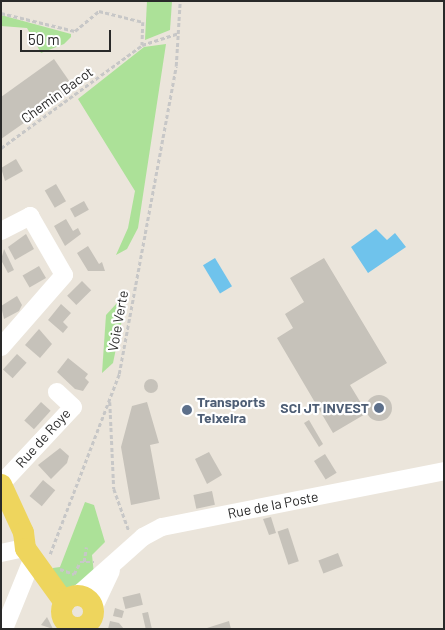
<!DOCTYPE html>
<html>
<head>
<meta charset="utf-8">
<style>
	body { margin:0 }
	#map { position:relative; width:445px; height:630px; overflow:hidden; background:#ebe5db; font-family:Barlow,sans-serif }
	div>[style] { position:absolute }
	.green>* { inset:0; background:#ace198 }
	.water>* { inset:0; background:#6fc3ec; transform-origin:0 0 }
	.building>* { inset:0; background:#c6c2ba; transform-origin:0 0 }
	.round { border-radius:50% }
	.path>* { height:2.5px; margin-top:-1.25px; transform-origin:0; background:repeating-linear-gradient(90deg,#c7c7c7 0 4px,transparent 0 6.5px) }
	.minor>* { height:18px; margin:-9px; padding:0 9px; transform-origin:9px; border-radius:9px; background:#fff }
	.major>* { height:21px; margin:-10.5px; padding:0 10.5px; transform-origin:10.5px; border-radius:10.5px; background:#eed55d }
	.major>.ring { margin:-10.5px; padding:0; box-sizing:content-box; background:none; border:21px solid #eed55d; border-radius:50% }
	.dots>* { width:14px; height:14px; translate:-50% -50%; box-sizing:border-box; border:2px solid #fff; border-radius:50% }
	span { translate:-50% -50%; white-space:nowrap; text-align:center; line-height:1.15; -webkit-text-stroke:4.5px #fff; paint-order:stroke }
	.street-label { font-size:14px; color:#292929 }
	.service-label { font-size:14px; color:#4e5e75; font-weight:700 }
	.left { translate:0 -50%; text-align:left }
	.right { translate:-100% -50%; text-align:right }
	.frame { position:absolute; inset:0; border:2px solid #292929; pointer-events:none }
	.scale { position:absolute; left:20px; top:30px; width:91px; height:22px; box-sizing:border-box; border:2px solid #292929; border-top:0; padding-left:6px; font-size:15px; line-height:18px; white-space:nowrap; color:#292929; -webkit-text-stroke:4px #fff; paint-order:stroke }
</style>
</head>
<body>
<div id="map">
	<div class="green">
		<i style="clip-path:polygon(147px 1px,172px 1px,170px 30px,145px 40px)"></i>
		<i style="clip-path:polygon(1px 15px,71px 34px,71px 37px,64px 44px,41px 53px,27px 28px,1px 26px)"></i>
		<i style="clip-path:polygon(166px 44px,138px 228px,127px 249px,116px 255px,128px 228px,135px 191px,78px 99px,144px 47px)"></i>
		<i style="clip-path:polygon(128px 291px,113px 363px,102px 373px,106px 315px)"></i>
		<i style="clip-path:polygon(85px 502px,94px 505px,105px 542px,92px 555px,94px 574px,67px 590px,53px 576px,53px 568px,60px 567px)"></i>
	</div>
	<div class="water">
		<i style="clip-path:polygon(376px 229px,387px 240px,395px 233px,406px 247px,368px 273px,351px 247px)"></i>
		<i style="left:215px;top:258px;width:33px;height:14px;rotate:59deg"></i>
	</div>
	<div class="building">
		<i style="clip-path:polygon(54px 59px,74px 88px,1px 139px,1px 97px)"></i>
		<i style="clip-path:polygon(16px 159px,23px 171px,5px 181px,1px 168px)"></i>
		<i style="left:56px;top:184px;width:20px;height:13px;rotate:60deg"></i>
		<i style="left:84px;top:201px;width:10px;height:16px;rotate:61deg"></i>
		<i style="clip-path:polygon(66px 219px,73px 231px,78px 228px,81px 234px,65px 246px,54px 226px)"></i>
		<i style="clip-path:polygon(26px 234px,34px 249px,15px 260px,8px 247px)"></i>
		<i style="clip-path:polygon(88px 246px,99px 264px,102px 262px,105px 271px,88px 271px,77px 253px)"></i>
		<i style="clip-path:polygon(4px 249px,14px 270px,8px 273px,1px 260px)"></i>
		<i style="clip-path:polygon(324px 258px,387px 363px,350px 385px,367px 413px,333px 433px,277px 338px,293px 328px,285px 314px,304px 302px,290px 278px)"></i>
		<i style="left:39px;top:266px;width:14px;height:19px;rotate:60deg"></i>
		<i style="left:82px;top:281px;width:13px;height:21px;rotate:45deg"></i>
		<i style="clip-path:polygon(17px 296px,22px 305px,19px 311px,4px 319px,1px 306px)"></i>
		<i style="clip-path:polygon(61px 304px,71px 313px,63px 322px,68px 327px,63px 333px,48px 320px)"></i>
		<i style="clip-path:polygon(39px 329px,52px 344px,40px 358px,25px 345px)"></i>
		<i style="left:17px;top:354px;width:13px;height:21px;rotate:42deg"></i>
		<i style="clip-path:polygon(68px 358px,88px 374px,85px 378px,89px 382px,83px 391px,75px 389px,57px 372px)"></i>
		<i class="round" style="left:144px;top:379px;width:14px;height:14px"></i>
		<i class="round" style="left:366px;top:395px;width:26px;height:26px"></i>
		<i style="left:41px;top:402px;width:13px;height:25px;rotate:42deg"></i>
		<i style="clip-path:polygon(147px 402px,159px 443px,150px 445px,160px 499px,131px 505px,121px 447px,132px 406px)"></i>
		<i style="clip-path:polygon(309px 420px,323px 444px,319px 447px,304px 423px)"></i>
		<i style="clip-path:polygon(60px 448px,69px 456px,67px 463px,51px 479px,38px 465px)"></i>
		<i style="clip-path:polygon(209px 452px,222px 475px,207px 484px,195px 459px)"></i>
		<i style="left:325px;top:454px;width:22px;height:13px;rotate:58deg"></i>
		<i style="left:43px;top:480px;width:16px;height:21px;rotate:40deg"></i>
		<i style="left:212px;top:491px;width:14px;height:19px;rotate:78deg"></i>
		<i style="clip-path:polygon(271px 517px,276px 533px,269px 535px,263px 519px)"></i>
		<i style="left:288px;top:528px;width:35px;height:11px;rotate:72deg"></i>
		<i style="left:338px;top:553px;width:14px;height:21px;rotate:69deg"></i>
		<i style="left:140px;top:593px;width:12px;height:18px;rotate:76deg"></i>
		<i style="clip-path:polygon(115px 608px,124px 611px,122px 618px,113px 616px)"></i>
		<i style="left:148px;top:612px;width:17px;height:6px;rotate:77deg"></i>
		<i style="clip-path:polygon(47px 617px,53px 629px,41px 625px)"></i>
		<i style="clip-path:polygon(110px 621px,119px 623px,124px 629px,108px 629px)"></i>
		<i style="clip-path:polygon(229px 621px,231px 629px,207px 629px,207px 628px)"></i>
	</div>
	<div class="path">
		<i style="left:1px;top:13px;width:76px;rotate:13.7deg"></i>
		<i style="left:75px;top:31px;width:31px;rotate:-40deg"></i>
		<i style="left:99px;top:11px;width:45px;rotate:14deg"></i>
		<i style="left:143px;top:22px;width:23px;rotate:92deg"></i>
		<i style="left:1px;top:148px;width:175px;rotate:-36.1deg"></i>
		<i style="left:142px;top:45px;width:38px;rotate:-18deg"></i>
		<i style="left:110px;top:402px;width:87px;rotate:87.4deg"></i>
		<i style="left:114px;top:489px;width:45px;rotate:70.3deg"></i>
		<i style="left:50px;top:554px;width:193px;rotate:-69deg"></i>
		<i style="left:119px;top:374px;width:313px;rotate:-79.5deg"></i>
		<i style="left:176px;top:66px;width:65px;rotate:-86.5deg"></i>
		<i style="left:84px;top:562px;width:15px;rotate:-82deg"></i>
		<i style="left:60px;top:569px;width:15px;rotate:20deg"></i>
		<i style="left:74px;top:574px;width:13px;rotate:-63deg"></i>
		<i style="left:80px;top:562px;width:14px"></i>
	</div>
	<div class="minor">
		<i style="left:1px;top:231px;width:33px;rotate:-27deg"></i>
		<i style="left:30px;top:216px;width:68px;rotate:60deg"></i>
		<i style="left:64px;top:275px;width:96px;rotate:131.2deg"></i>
		<i style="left:1px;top:484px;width:105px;rotate:-46.9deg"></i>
		<i style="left:73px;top:407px;width:22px;rotate:-137deg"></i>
		<i style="left:1px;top:553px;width:25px;rotate:-12deg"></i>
		<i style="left:78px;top:595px;width:87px;rotate:-41.7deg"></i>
		<i style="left:143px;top:537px;width:21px;rotate:-28deg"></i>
		<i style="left:162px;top:527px;width:288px;rotate:-11.2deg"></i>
		<i style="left:93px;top:609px;width:42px;rotate:-64.7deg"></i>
		<i style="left:4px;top:629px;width:74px;rotate:-67.9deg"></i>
		<i style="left:70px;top:629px;width:4px;rotate:-56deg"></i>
	</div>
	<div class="major">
		<i style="left:1px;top:484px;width:53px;rotate:65.4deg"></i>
		<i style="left:23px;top:532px;width:16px;rotate:83deg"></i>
		<i style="left:25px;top:548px;width:67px;rotate:54.2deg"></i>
		<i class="ring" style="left:61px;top:595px;width:11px;height:11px"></i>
	</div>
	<div class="dots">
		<i style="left:379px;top:408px;background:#5c6f8a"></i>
		<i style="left:187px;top:410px;background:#5c6f8a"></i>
	</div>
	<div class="street-label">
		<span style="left:57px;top:95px;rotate:-36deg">Chemin Bacot</span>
		<span style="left:118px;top:321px;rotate:-80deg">Voie Verte</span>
		<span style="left:43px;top:438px;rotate:-48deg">Rue de Roye</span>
		<span style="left:273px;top:505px;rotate:-11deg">Rue de la Poste</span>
	</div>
	<div class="service-label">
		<span class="left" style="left:197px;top:410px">Transports<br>Teixeira</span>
		<span class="right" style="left:369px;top:408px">SCI JT INVEST</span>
	</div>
	<div class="frame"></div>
	<div class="scale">50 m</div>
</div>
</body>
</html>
